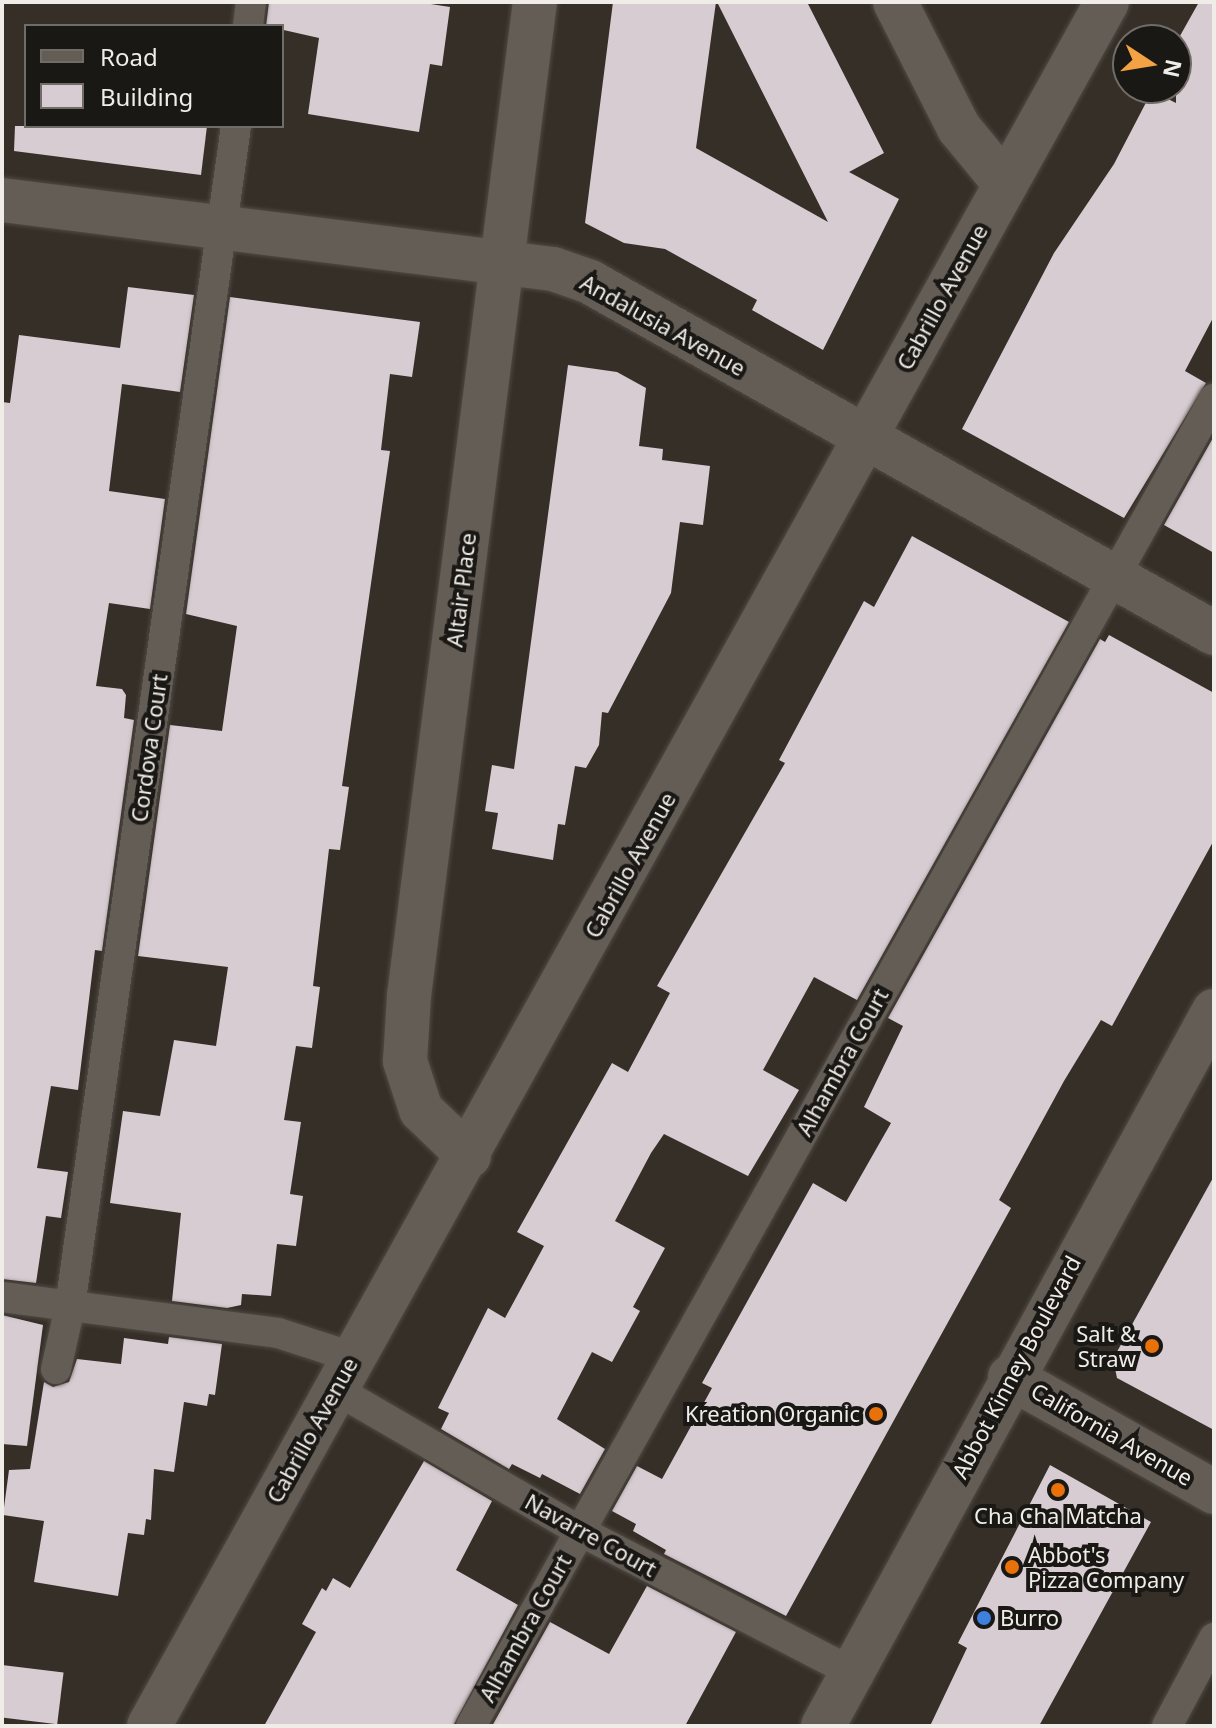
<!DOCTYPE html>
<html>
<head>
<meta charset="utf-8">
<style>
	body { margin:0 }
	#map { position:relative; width:1216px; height:1728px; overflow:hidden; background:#352f28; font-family:"Noto Sans",sans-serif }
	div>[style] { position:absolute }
	.building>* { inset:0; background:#d7ccd2; transform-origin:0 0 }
	.roads { filter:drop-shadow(0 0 2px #504a44) drop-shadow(0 0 2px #504a44) }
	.service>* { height:30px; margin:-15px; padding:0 15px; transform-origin:15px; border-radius:15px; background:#645d56 }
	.minor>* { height:44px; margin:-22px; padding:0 22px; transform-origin:22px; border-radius:22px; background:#645d56 }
	.tertiary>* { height:44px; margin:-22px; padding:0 22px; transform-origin:22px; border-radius:22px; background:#645d56 }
	.dots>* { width:22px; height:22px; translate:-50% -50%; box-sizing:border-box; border:4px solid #1a1815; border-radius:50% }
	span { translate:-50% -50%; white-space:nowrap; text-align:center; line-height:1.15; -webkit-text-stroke:8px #1a1815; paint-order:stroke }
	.street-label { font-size:22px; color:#f0ece7 }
	.poi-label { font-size:22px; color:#f0ece7 }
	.right { translate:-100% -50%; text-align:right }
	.left { translate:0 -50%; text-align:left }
	.frame { position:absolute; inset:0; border:4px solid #f0ece7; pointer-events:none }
	.legend { position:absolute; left:24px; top:24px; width:260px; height:104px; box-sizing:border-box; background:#1a1815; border:2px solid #706d69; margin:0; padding:10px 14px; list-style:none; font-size:24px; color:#f0ece7 }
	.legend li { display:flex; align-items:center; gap:16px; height:40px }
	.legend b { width:40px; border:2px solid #706d69 }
	.north { position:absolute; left:1112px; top:24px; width:80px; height:80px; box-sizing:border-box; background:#1a1815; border:2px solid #706d69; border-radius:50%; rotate:102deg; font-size:22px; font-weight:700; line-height:32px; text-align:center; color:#f0ece7 }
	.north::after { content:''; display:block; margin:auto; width:28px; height:36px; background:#f4a344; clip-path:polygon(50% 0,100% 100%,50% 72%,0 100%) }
</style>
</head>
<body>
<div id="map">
	<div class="building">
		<i style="clip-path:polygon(269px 2px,418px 2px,450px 7px,442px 66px,430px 64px,419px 132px,308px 114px,319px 38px,266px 26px)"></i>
		<i style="clip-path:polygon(613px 2px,716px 2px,696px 148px,828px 222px,717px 2px,807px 2px,884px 153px,849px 172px,899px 199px,823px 350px,752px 310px,757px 300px,665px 249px,624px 243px,585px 223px)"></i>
		<i style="clip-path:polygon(1199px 2px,1214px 2px,1214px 316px,1185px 371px,1206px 383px,1124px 518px,962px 429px,1054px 253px,1114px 164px,1152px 91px,1176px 103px,1176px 43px)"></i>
		<i style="clip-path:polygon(15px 126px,207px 126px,201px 175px,14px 151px)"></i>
		<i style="clip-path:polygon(128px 287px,194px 295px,180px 392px,122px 384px,109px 491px,165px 499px,150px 609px,109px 603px,96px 686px,122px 689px,126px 695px,124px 718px,134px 720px,102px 951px,95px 950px,78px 1090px,51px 1086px,37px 1168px,68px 1172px,61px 1218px,46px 1216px,36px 1283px,2px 1279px,2px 402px,10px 403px,19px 335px,120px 348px)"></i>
		<i style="clip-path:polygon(230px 297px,420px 322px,412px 377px,390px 374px,381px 450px,390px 451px,342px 786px,349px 787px,340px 850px,329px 849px,313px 986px,320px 987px,312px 1048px,296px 1046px,284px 1120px,301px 1122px,290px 1194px,303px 1196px,296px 1246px,277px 1244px,271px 1296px,242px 1294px,241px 1305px,227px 1308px,172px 1301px,181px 1213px,110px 1203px,123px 1111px,160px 1116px,174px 1040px,216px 1046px,228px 967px,138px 956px,170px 725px,222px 731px,237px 626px,186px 614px)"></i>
		<i style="clip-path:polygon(568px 365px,617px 372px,646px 388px,639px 446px,663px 449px,662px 460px,710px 466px,703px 525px,680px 522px,671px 593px,608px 713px,602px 712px,599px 745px,586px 768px,575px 766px,565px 825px,558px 824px,553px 860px,492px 849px,498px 813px,485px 811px,492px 765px,514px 769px)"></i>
		<i style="clip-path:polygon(1214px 436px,1214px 553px,1164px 525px)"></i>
		<i style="clip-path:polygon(912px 536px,1069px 622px,857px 1000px,814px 977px,763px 1070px,799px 1090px,748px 1176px,664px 1134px,651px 1153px,615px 1221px,665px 1248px,633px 1307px,640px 1311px,612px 1362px,592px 1352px,557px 1419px,605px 1449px,580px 1494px,542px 1474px,540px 1478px,512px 1464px,509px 1469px,441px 1429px,449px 1413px,438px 1408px,488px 1308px,505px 1318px,544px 1246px,517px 1232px,612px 1063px,628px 1072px,670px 993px,657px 986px,785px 763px,779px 760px,864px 601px,874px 607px)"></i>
		<i style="clip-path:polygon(1109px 635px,1214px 693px,1214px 840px,1112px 1026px,1101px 1020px,1064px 1081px,999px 1200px,1011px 1208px,786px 1616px,664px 1554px,666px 1550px,633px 1531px,636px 1524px,612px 1511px,637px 1466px,662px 1479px,712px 1388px,702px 1383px,813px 1183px,846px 1202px,891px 1123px,864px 1107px,903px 1026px,888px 1018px,1100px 639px,1105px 642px)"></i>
		<i style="clip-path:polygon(1214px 1176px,1214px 1430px,1117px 1378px,1113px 1359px)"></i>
		<i style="clip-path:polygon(2px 1315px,43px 1325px,27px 1446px,2px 1444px)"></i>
		<i style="clip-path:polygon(169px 1337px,222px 1344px,215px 1395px,209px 1394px,207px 1406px,184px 1402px,174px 1472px,154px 1469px,151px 1520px,146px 1519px,144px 1535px,128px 1533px,118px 1596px,34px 1582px,44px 1521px,3px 1515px,9px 1470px,30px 1469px,44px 1382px,53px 1387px,69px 1382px,77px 1359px,121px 1364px,124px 1338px,168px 1344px)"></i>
		<i style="clip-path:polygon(424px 1461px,492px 1501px,456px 1570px,518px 1605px,453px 1726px,264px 1726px,316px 1632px,302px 1624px,322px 1588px,326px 1591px,333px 1578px,350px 1588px)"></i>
		<i style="clip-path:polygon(1050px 1465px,1151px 1522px,1039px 1726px,930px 1726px,967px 1648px,958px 1643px)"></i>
		<i style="clip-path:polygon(647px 1586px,736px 1632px,685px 1726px,492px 1726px,550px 1622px,609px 1654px)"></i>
		<i style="left:2px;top:1665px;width:62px;height:52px;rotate:7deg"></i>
	</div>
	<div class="roads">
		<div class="service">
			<i style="left:248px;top:26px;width:24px;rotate:-83deg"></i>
			<i style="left:2px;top:1297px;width:278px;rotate:7.4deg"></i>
			<i style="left:278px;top:1333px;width:78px;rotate:18deg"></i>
			<i style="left:56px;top:1369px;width:64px;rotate:-77.3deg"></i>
			<i style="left:70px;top:1307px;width:1193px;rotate:-82deg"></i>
			<i style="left:335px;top:1389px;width:281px;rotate:30.1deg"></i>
			<i style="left:578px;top:1530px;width:309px;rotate:27.4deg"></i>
			<i style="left:471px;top:1726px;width:1521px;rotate:-60.76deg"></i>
			<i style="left:1167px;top:1726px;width:100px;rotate:-61.9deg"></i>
		</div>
		<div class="minor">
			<i style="left:895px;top:2px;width:141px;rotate:63.1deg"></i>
			<i style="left:959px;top:128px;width:72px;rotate:50.6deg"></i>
			<i style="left:2px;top:200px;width:555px;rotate:7.14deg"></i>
			<i style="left:553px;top:269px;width:39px;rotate:19deg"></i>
			<i style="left:590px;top:282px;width:716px;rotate:29.36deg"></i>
			<i style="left:469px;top:1156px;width:66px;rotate:-136.2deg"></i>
			<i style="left:421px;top:1110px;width:52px;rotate:-108.1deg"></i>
			<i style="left:405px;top:1061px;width:65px;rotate:-86.5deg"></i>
			<i style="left:409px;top:996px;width:1002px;rotate:-82.78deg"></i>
			<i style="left:149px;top:1726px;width:1972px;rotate:-60.94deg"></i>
		</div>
		<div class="tertiary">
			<i style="left:1010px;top:1377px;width:234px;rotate:29.4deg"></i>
			<i style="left:823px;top:1726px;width:815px;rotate:-61.33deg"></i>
		</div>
	</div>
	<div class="dots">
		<i style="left:1152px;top:1346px;background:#e8710a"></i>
		<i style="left:876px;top:1414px;background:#e8710a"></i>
		<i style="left:1058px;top:1490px;background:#e8710a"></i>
		<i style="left:1012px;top:1567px;background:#e8710a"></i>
		<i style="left:984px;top:1618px;background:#3f7fe0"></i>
	</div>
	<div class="street-label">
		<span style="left:942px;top:297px;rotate:-61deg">Cabrillo Avenue</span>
		<span style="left:663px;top:325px;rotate:29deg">Andalusia Avenue</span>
		<span style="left:461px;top:590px;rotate:-83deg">Altair Place</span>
		<span style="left:149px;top:748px;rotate:-82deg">Cordova Court</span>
		<span style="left:630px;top:865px;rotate:-61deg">Cabrillo Avenue</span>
		<span style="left:842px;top:1062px;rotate:-61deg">Alhambra Court</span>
		<span style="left:1016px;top:1367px;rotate:-62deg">Abbot Kinney Boulevard</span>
		<span style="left:312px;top:1430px;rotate:-61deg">Cabrillo Avenue</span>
		<span style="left:1112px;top:1434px;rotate:30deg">California Avenue</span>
		<span style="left:591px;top:1535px;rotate:29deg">Navarre Court</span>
		<span style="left:525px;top:1628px;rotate:-61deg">Alhambra Court</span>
	</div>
	<div class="poi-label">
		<span class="right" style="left:1136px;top:1346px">Salt &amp;<br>Straw</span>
		<span class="right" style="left:860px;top:1414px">Kreation Organic</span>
		<span style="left:1058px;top:1516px">Cha Cha Matcha</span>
		<span class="left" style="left:1028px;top:1567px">Abbot's<br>Pizza Company</span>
		<span class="left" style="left:1000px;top:1618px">Burro</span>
	</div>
	<div class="frame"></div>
	<ul class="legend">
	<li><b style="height:10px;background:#645d56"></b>Road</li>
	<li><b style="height:22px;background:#d7ccd2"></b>Building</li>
	</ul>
	<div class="north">N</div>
</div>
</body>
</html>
